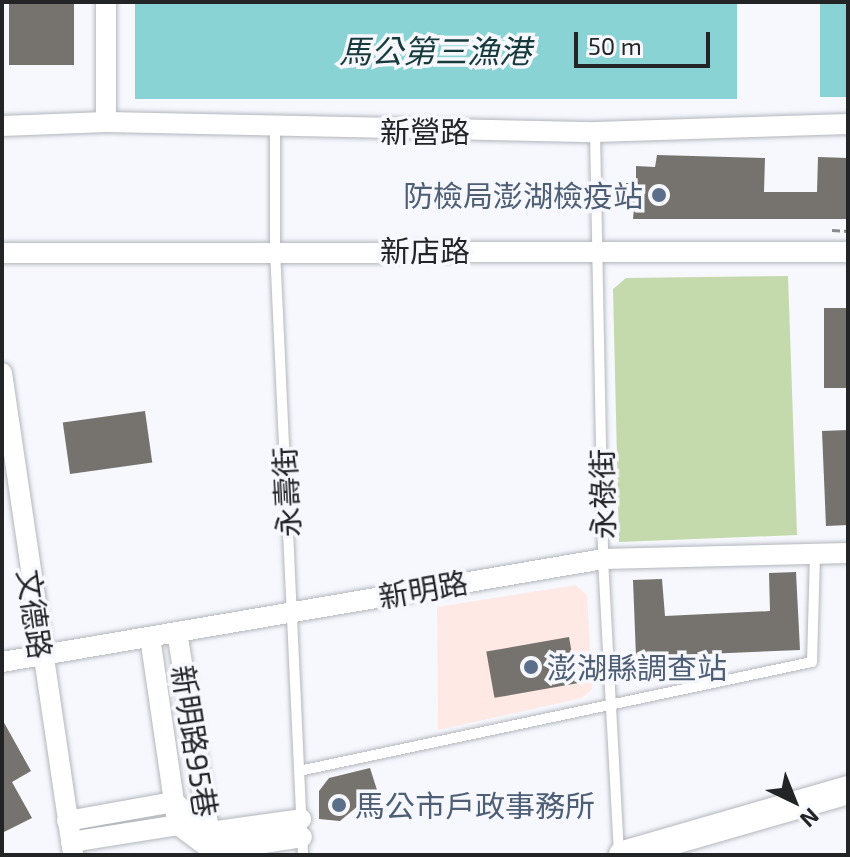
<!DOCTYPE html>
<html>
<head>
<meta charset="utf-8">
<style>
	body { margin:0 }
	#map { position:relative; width:850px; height:857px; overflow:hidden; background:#f6f8fe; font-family:"Exo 2","Noto Sans TC",sans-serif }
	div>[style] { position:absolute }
	.industrial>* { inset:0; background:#fee9e5 }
	.green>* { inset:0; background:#c4d9ac }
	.water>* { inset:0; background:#89d3d4; transform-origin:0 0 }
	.building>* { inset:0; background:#76736e; transform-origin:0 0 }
	.path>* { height:3px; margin-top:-1.5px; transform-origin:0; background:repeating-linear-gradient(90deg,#898b8f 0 8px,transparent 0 12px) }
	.roads { filter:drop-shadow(0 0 2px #b4b6bc) drop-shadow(0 0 2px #b4b6bc) }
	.service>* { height:10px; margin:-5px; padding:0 5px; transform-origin:5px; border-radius:5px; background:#fff }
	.minor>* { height:20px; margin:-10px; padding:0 10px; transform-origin:10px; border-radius:10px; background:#fff }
	.secondary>* { height:28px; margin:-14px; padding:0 14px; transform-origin:14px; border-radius:14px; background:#fff }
	.dots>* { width:22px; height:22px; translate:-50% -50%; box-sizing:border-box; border:4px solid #f6f8fe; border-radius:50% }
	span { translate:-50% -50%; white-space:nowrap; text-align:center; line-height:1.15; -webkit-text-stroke:7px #f6f8fe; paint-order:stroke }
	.street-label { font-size:30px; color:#232426 }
	.service-label { font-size:30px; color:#4e5e75 }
	.right { translate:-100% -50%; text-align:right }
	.left { translate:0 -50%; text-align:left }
	.water-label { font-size:32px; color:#173b3c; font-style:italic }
	.frame { position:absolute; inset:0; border:4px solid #232426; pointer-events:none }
	.north { position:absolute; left:754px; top:761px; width:80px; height:80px; -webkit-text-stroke:6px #f6f8fe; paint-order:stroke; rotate:137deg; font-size:22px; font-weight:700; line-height:32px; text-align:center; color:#232426 }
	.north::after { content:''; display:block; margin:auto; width:28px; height:36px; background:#232426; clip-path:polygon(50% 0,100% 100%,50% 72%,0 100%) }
	.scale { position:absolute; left:574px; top:32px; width:136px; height:36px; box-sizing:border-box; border:4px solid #232426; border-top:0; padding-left:10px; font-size:24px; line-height:28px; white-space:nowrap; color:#232426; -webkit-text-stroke:6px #f6f8fe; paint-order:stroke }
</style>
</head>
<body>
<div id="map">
	<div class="industrial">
		<i style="clip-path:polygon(576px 585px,587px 595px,592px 689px,582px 698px,438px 730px,437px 607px)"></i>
	</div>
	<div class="green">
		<i style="clip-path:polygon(788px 276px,797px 535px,619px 542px,613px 289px,626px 278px)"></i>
	</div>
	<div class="water">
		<i style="left:135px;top:2px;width:602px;height:97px"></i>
		<i style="left:820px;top:2px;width:28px;height:95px"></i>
	</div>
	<div class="building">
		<i style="left:9px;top:2px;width:65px;height:63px"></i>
		<i style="clip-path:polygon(657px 155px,765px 158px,764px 192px,817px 192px,818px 157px,848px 158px,848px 219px,633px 219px,634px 208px,624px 208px,626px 183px,636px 183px,636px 166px,655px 167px)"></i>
		<i style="left:848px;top:308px;width:80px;height:24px;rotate:90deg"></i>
		<i style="left:145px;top:411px;width:52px;height:83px;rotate:82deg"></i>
		<i style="clip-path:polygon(848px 430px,848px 525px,826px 526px,822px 431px)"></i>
		<i style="clip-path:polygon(796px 572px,800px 650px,636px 657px,633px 580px,662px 579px,665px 616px,770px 611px,769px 573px)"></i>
		<i style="left:569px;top:637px;width:47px;height:84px;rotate:80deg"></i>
		<i style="clip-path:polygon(2px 719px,31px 771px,12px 782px,32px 818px,2px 833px)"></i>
		<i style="clip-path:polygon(370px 768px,377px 790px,340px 821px,319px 819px,319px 791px,329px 778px)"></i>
	</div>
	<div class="path">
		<i style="left:832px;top:230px;width:16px;rotate:4deg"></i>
	</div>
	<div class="roads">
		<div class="service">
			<i style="left:275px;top:129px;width:121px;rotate:90deg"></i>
			<i style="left:275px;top:250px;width:606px;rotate:87.35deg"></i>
			<i style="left:595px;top:132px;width:427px;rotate:88.9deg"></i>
			<i style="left:603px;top:559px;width:294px;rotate:86.9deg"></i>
			<i style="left:299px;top:771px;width:524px;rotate:-12deg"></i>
			<i style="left:812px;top:662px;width:109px;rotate:-88.4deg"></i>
		</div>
		<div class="minor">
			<i style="left:106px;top:122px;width:120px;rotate:-90deg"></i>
			<i style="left:2px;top:126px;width:104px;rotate:-2.2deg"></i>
			<i style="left:106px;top:122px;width:489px;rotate:1.2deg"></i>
			<i style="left:595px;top:132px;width:253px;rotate:-1.8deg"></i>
			<i style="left:2px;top:253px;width:846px;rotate:-0.07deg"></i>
			<i style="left:2px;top:373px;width:487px;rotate:81.6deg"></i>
			<i style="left:177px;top:632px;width:206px;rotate:80.8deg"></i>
			<i style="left:150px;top:637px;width:180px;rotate:81.7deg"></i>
			<i style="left:2px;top:662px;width:610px;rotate:-9.72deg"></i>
			<i style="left:603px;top:559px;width:245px;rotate:-1.4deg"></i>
			<i style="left:67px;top:821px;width:109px;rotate:-10.1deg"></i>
			<i style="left:174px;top:802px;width:47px;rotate:39.8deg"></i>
			<i style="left:210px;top:832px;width:92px;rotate:-8.1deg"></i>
			<i style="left:71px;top:842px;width:108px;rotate:-9deg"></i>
			<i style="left:178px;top:825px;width:44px;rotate:36.6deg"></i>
			<i style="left:213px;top:851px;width:90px;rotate:-8.9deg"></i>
		</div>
		<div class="secondary">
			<i style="left:623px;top:855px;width:234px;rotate:-16.1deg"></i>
		</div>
	</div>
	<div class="dots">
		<i style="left:659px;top:195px;background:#5c6f8a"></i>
		<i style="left:531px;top:667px;background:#5c6f8a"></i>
		<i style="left:339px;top:805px;background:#5c6f8a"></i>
	</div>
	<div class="street-label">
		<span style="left:425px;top:131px">新營路</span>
		<span style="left:425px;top:250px">新店路</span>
		<span style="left:286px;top:492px;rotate:-93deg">永壽街</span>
		<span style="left:602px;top:494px;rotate:-91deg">永祿街</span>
		<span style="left:423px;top:589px;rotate:-10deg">新明路</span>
		<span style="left:35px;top:614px;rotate:82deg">文德路</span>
		<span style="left:195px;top:741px;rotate:81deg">新明路95巷</span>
	</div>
	<div class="service-label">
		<span class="right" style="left:643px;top:195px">防檢局澎湖檢疫站</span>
		<span class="left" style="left:547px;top:667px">澎湖縣調查站</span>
		<span class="left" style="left:355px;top:805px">馬公市戶政事務所</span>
	</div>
	<div class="water-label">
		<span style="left:435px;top:50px">馬公第三漁港</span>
	</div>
	<div class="frame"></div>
	<div class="north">N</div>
	<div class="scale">50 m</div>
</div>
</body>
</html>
